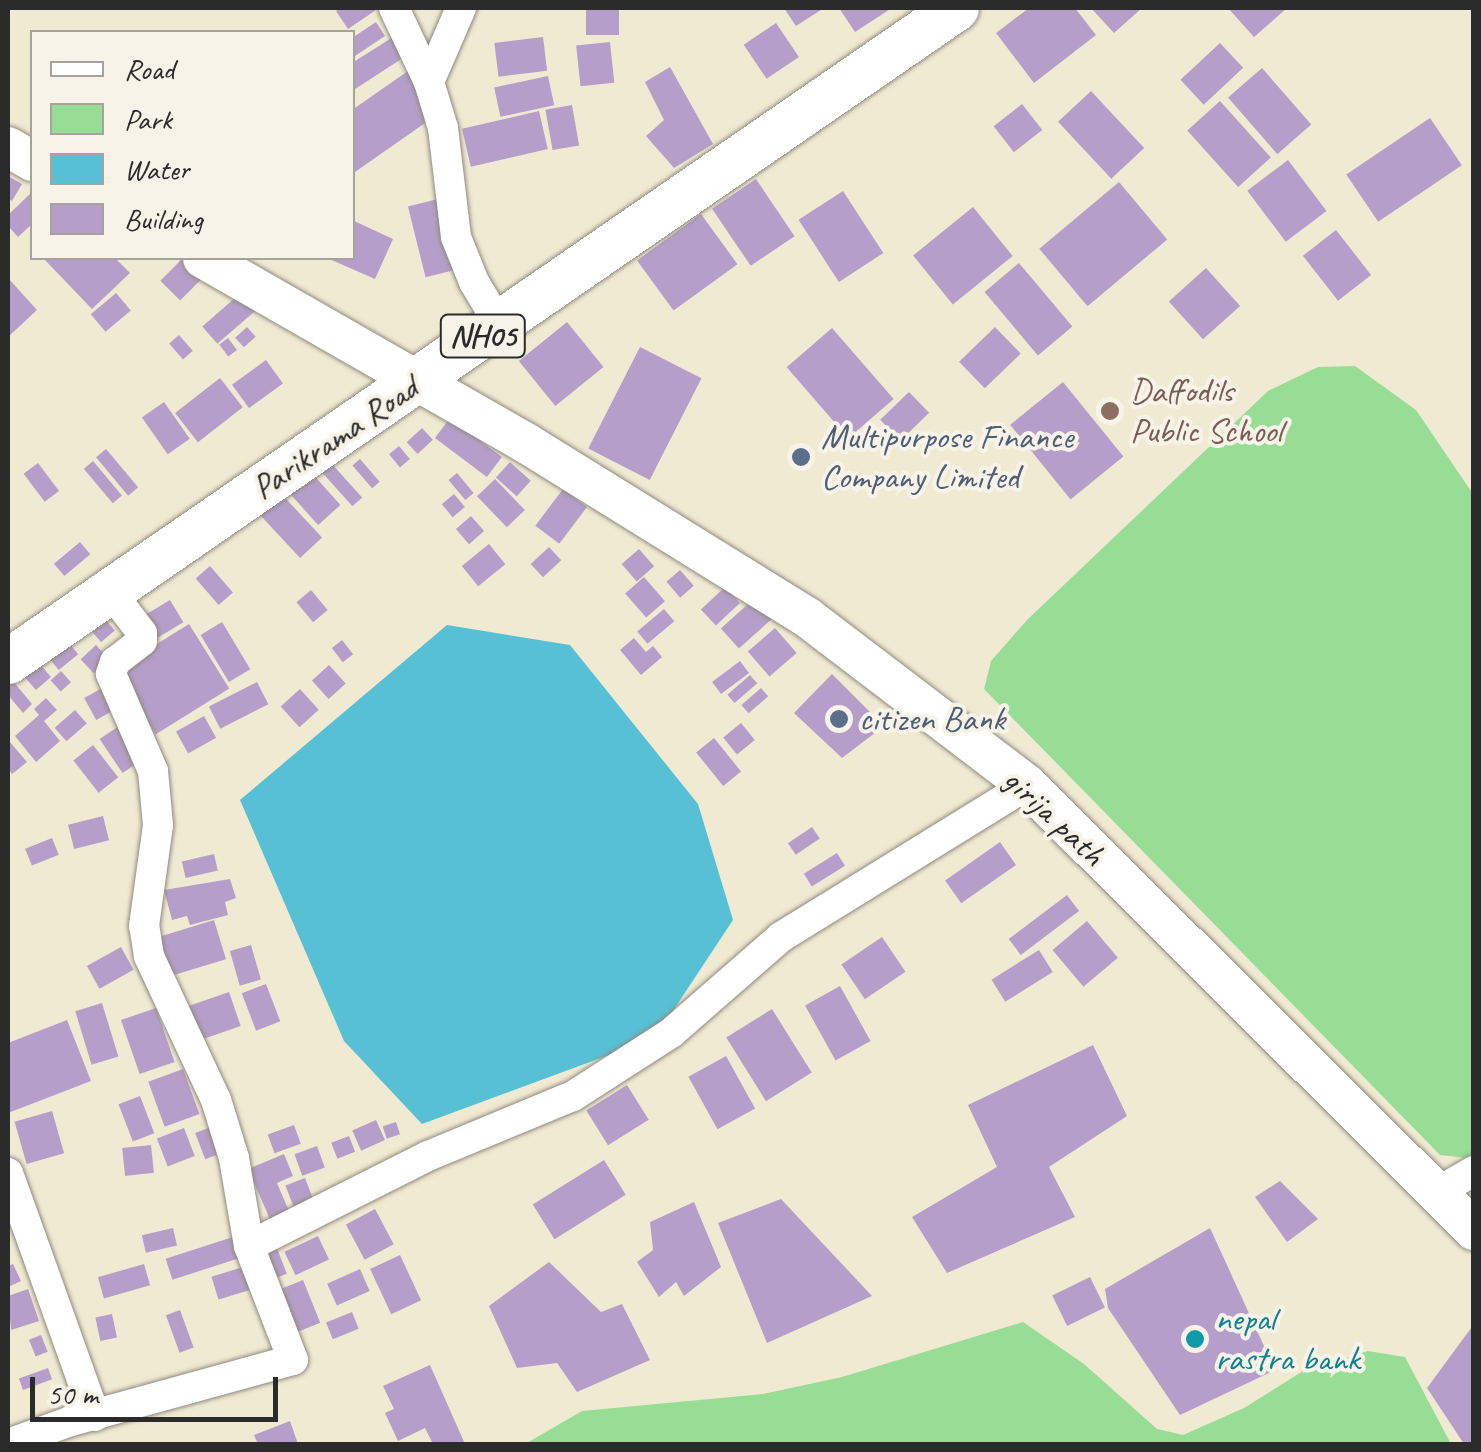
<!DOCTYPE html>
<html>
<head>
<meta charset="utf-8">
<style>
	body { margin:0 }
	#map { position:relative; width:1481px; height:1452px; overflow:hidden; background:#f1ead3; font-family:Caveat,sans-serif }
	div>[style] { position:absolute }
	.green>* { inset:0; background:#97dd96 }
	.water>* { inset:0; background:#58c0d5 }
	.building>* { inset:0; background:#b59fca; transform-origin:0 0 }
	.roads { filter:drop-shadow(0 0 2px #8e8a7f) drop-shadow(0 0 2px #8e8a7f) }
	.street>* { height:30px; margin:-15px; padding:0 15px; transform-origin:15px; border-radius:15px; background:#fff }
	.secondary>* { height:40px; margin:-20px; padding:0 20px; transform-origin:20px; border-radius:20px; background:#fff }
	.primary>* { height:45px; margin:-22.5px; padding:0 22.5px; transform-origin:22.5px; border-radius:22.5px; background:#fff }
	.dots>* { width:28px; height:28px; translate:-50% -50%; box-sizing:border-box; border:5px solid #f7f3e8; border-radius:50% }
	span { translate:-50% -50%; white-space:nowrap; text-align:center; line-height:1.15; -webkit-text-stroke:8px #f7f3e8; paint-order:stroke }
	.shield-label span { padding:2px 8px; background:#f7f3e8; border:2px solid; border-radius:8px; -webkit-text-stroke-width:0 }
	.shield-label { font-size:32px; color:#2b2b2b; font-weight:700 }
	.education-label { font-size:35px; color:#785e54 }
	.left { translate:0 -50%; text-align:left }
	.service-label { font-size:35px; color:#4e5e75 }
	.street-label { font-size:35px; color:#2b2b2b }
	.culture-label { font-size:35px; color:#0d838f }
	.frame { position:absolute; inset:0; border:10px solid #2b2b2b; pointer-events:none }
	.legend { position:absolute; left:30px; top:30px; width:325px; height:230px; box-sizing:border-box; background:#f7f3e8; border:2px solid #a5a39c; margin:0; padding:12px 18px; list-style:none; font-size:30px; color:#2b2b2b }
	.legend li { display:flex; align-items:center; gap:20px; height:50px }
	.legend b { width:50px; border:2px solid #a5a39c }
	.scale { position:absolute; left:30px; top:1377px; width:248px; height:45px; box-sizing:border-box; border:5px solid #2b2b2b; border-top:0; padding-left:12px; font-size:30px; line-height:35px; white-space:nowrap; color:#2b2b2b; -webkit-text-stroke:8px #f7f3e8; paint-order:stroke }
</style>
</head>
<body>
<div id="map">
	<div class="green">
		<i style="clip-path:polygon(1355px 366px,1416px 410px,1473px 494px,1474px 1155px,1467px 1158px,1440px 1155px,984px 689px,991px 661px,1027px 620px,1268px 391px,1318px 367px)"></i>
		<i style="clip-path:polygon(1023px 1322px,1084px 1364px,1157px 1429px,1183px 1435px,1244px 1408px,1303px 1371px,1368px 1351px,1405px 1357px,1451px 1444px,525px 1444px,582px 1411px,763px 1394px,842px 1377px)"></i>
	</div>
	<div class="water">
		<i style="clip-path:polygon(447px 625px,570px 645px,698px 804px,733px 920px,655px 1038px,422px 1124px,344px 1041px,240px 800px)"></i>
	</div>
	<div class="building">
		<i style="clip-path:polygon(341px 8px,379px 8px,348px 29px,336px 11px)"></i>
		<i style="left:586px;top:8px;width:33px;height:27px"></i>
		<i style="clip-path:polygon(784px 8px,824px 8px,796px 26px)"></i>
		<i style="clip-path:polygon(839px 8px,892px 8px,855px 32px)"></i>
		<i style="clip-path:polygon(1029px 8px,1075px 8px,1096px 35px,1034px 83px,996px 33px)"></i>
		<i style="clip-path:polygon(1091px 8px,1142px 8px,1114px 33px)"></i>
		<i style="clip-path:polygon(1228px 8px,1287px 8px,1254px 37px)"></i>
		<i style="clip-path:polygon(376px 22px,385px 36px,352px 58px,352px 38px)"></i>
		<i style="left:776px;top:23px;width:41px;height:39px;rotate:56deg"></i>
		<i style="clip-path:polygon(393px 37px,406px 56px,352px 91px,352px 63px)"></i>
		<i style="left:543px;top:37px;width:34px;height:49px;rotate:83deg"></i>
		<i style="left:610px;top:42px;width:41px;height:34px;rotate:84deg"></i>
		<i style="left:1220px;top:43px;width:34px;height:54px;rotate:47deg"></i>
		<i style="clip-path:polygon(670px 67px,713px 144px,674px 168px,646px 136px,664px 120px,645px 82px)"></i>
		<i style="left:1262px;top:68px;width:75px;height:45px;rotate:49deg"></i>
		<i style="clip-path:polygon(408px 71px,438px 114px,355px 172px,352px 110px)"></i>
		<i style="left:548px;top:76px;width:30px;height:55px;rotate:78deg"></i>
		<i style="left:1091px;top:91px;width:78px;height:45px;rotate:47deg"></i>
		<i style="left:1220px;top:101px;width:76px;height:44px;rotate:48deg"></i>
		<i style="left:1022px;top:104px;width:33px;height:36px;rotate:52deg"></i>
		<i style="left:572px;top:105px;width:41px;height:27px;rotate:80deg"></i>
		<i style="left:539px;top:111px;width:39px;height:79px;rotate:77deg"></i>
		<i style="left:1430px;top:118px;width:57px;height:101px;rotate:56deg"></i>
		<i style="left:1288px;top:160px;width:64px;height:51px;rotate:53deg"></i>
		<i style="clip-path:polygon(8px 176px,22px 184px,12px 201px,8px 198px)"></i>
		<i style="left:756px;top:179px;width:69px;height:53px;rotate:56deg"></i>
		<i style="left:1119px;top:182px;width:75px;height:104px;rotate:50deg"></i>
		<i style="left:843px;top:191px;width:74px;height:53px;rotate:57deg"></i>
		<i style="clip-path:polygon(32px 192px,32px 224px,18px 237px,8px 226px,8px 215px)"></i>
		<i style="left:438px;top:199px;width:73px;height:31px;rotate:76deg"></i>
		<i style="left:973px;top:207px;width:63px;height:77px;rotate:51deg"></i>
		<i style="left:701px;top:214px;width:62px;height:79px;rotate:54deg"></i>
		<i style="clip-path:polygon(352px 220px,393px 239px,375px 279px,327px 258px,352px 258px)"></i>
		<i style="left:1336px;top:230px;width:57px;height:42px;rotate:52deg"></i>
		<i style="clip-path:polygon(43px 258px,115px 258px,130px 273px,92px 309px)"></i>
		<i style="left:183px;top:258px;width:28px;height:32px;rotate:45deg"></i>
		<i style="left:1019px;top:263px;width:83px;height:45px;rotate:50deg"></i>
		<i style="left:1206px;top:268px;width:51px;height:50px;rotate:48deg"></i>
		<i style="clip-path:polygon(8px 278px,37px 310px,8px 337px)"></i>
		<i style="left:243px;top:291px;width:23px;height:54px;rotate:49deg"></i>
		<i style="left:116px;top:293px;width:23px;height:33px;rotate:50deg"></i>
		<i style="left:567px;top:322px;width:58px;height:62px;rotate:51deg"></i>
		<i style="left:247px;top:327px;width:13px;height:16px;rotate:48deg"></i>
		<i style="left:995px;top:327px;width:37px;height:50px;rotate:46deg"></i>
		<i style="left:832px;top:328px;width:94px;height:60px;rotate:49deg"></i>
		<i style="left:179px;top:335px;width:21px;height:13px;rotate:49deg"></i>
		<i style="left:228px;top:338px;width:15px;height:11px;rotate:53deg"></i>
		<i style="left:640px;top:347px;width:69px;height:114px;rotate:27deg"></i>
		<i style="left:266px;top:360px;width:29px;height:42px;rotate:54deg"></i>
		<i style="left:220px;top:378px;width:37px;height:57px;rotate:52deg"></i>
		<i style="left:1063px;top:382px;width:96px;height:68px;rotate:51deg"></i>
		<i style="left:909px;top:392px;width:29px;height:40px;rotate:46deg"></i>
		<i style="left:164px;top:402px;width:45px;height:27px;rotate:55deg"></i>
		<i style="left:450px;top:418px;width:65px;height:25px;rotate:37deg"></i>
		<i style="left:422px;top:428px;width:16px;height:21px;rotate:47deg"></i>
		<i style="left:399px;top:446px;width:17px;height:13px;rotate:50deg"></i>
		<i style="left:106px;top:449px;width:50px;height:13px;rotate:50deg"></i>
		<i style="left:360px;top:459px;width:30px;height:10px;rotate:49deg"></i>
		<i style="left:93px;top:461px;width:45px;height:12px;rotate:50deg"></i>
		<i style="left:510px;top:462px;width:28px;height:21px;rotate:42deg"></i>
		<i style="left:38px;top:463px;width:35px;height:18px;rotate:53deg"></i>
		<i style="left:332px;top:464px;width:45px;height:13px;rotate:48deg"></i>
		<i style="left:309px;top:470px;width:47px;height:30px;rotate:48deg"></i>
		<i style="left:457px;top:473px;width:26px;height:11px;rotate:50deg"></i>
		<i style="left:495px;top:479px;width:43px;height:25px;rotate:46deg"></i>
		<i style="left:275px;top:487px;width:69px;height:30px;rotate:47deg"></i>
		<i style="left:563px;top:489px;width:30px;height:46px;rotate:37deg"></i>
		<i style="left:454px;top:494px;width:17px;height:16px;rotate:50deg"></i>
		<i style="left:471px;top:516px;width:20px;height:20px;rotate:49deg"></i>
		<i style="left:80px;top:542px;width:16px;height:34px;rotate:50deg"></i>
		<i style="left:489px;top:544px;width:26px;height:35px;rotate:51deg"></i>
		<i style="left:549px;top:547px;width:18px;height:25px;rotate:47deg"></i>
		<i style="left:639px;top:549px;width:23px;height:23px;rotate:49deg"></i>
		<i style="left:210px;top:566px;width:35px;height:19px;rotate:49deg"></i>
		<i style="left:680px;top:570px;width:21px;height:18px;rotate:49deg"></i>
		<i style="left:644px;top:577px;width:32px;height:25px;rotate:49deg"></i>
		<i style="left:725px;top:587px;width:22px;height:33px;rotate:47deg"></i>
		<i style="left:311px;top:590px;width:26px;height:19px;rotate:50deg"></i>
		<i style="left:758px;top:595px;width:27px;height:50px;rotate:48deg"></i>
		<i style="left:170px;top:600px;width:26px;height:32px;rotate:59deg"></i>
		<i style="left:664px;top:609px;width:16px;height:35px;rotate:50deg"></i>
		<i style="left:100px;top:613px;width:23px;height:18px;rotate:50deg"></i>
		<i style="left:222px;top:622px;width:55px;height:25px;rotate:59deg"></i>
		<i style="left:189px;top:624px;width:76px;height:87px;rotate:58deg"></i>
		<i style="left:775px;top:628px;width:33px;height:36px;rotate:49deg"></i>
		<i style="left:65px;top:638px;width:21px;height:25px;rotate:51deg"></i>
		<i style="clip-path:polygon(634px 638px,646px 652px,653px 646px,662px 657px,641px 675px,620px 650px)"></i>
		<i style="left:342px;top:640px;width:18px;height:13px;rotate:52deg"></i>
		<i style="left:96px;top:645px;width:19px;height:21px;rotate:47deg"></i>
		<i style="left:32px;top:655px;width:29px;height:20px;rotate:49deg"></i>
		<i style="left:740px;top:661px;width:15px;height:35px;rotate:53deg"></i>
		<i style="left:329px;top:665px;width:25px;height:23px;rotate:48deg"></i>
		<i style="left:61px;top:671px;width:15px;height:14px;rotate:48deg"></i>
		<i style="clip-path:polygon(832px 674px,884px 726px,842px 758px,794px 713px)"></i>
		<i style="clip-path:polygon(8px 675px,32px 704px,23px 713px,8px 695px)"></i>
		<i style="left:750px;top:675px;width:11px;height:30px;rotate:49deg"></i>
		<i style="left:257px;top:682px;width:25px;height:54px;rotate:63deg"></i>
		<i style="left:106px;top:686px;width:25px;height:25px;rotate:61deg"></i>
		<i style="left:761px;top:688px;width:11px;height:26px;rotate:49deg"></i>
		<i style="left:300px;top:689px;width:28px;height:26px;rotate:48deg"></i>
		<i style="clip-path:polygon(46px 698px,57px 710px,44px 721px,60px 741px,36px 762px,15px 736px,39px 715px,34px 709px)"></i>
		<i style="left:75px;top:710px;width:18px;height:27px;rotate:49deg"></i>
		<i style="left:204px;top:716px;width:25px;height:32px;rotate:61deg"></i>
		<i style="left:741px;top:723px;width:22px;height:23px;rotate:51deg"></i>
		<i style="left:122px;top:724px;width:41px;height:27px;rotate:56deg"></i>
		<i style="left:714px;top:738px;width:43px;height:23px;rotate:51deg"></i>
		<i style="clip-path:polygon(10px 742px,27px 762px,12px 774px,8px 768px)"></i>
		<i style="left:93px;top:745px;width:41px;height:25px;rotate:52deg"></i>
		<i style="left:103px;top:816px;width:25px;height:36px;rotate:76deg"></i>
		<i style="left:812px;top:827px;width:14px;height:29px;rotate:56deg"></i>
		<i style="left:52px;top:838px;width:18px;height:29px;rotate:68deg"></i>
		<i style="left:1000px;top:842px;width:28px;height:67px;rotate:55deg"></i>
		<i style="left:837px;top:853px;width:15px;height:39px;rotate:58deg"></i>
		<i style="left:214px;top:854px;width:17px;height:33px;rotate:77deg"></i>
		<i style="clip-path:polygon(230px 879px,236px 898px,225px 902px,228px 915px,190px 925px,187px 916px,172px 920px,164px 890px)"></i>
		<i style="left:1067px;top:895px;width:20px;height:73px;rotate:53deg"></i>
		<i style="left:214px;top:920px;width:41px;height:57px;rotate:73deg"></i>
		<i style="left:1087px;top:921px;width:48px;height:45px;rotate:50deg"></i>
		<i style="left:882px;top:937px;width:42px;height:49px;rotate:56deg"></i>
		<i style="left:251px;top:945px;width:36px;height:22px;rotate:74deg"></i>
		<i style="left:121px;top:947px;width:26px;height:39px;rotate:61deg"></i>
		<i style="left:1039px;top:950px;width:26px;height:56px;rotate:58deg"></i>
		<i style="left:266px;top:984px;width:40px;height:26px;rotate:69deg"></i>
		<i style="left:840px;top:986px;width:63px;height:40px;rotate:61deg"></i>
		<i style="left:229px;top:992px;width:36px;height:48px;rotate:71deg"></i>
		<i style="left:102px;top:1003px;width:56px;height:28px;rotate:73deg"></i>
		<i style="left:156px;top:1008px;width:57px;height:37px;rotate:71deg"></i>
		<i style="left:772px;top:1009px;width:75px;height:54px;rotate:58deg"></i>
		<i style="clip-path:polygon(67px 1020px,91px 1081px,8px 1113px,8px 1043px)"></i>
		<i style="clip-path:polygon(1093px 1045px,1127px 1116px,1049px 1167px,1075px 1217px,947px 1273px,912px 1217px,997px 1167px,968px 1105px)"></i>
		<i style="left:726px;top:1056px;width:60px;height:43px;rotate:61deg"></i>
		<i style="left:183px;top:1069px;width:48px;height:37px;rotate:70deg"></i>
		<i style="left:627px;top:1085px;width:41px;height:48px;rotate:58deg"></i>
		<i style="left:140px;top:1096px;width:40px;height:23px;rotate:69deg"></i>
		<i style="left:52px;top:1111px;width:44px;height:39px;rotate:74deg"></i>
		<i style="left:376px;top:1120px;width:22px;height:26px;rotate:66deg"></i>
		<i style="left:396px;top:1122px;width:13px;height:14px;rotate:72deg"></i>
		<i style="left:294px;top:1125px;width:20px;height:28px;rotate:70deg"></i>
		<i style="left:211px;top:1127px;width:28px;height:17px;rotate:69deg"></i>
		<i style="left:184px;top:1128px;width:30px;height:29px;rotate:69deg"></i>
		<i style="left:349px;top:1136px;width:17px;height:19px;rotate:69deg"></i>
		<i style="left:151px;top:1145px;width:28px;height:29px;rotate:84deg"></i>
		<i style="left:317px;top:1146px;width:23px;height:24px;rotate:70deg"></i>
		<i style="clip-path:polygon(284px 1154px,293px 1176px,277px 1183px,292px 1218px,273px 1226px,248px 1169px)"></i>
		<i style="left:604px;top:1160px;width:41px;height:84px;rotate:58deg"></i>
		<i style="left:305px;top:1178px;width:33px;height:21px;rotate:69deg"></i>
		<i style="clip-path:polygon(1280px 1181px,1318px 1219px,1287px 1242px,1255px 1197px)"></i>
		<i style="clip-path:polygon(781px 1199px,872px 1296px,767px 1343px,718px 1223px)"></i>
		<i style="clip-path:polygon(694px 1202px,721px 1267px,684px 1296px,676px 1282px,659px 1297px,637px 1262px,653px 1250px,650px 1222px)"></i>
		<i style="left:375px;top:1209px;width:40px;height:33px;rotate:62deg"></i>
		<i style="left:173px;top:1228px;width:18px;height:32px;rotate:77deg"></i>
		<i style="clip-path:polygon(1210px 1228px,1275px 1370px,1180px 1415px,1108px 1308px,1105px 1289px)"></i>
		<i style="left:236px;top:1236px;width:22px;height:74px;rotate:72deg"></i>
		<i style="left:318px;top:1236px;width:26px;height:37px;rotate:65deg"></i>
		<i style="left:275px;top:1243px;width:33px;height:18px;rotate:69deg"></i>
		<i style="left:400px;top:1255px;width:50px;height:33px;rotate:65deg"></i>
		<i style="clip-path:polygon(549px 1262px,601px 1312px,622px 1304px,650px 1360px,577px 1392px,557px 1363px,517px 1368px,489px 1306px)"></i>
		<i style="clip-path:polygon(13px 1264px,21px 1281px,8px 1287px,8px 1266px)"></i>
		<i style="left:144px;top:1264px;width:22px;height:48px;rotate:74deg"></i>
		<i style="left:243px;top:1267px;width:24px;height:33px;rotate:73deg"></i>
		<i style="left:360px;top:1269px;width:24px;height:36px;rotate:66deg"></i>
		<i style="left:1090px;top:1277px;width:34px;height:42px;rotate:64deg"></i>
		<i style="left:303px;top:1280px;width:46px;height:26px;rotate:68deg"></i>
		<i style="clip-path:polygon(28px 1289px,39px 1321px,11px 1330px,8px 1296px)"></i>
		<i style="left:180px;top:1310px;width:40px;height:15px;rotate:70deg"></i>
		<i style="left:352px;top:1312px;width:18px;height:28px;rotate:68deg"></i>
		<i style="left:112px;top:1314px;width:24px;height:17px;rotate:78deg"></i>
		<i style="clip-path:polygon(1474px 1324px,1474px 1444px,1464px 1444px,1427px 1388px)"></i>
		<i style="left:41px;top:1335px;width:18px;height:13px;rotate:68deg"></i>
		<i style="clip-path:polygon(430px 1365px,465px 1444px,433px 1444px,425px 1428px,398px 1441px,385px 1413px,394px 1409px,383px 1386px)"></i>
		<i style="left:48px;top:1368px;width:12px;height:31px;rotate:70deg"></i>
		<i style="clip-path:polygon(290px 1421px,298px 1444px,258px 1444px,254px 1435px)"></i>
	</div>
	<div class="roads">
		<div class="street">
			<i style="left:394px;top:8px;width:82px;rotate:64.7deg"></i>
			<i style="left:461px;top:8px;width:81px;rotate:113.4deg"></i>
			<i style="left:429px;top:82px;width:48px;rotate:73.1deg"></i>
			<i style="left:443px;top:128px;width:110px;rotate:83.2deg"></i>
			<i style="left:456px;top:237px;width:48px;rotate:68.2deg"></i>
			<i style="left:474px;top:282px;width:49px;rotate:59.2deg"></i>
			<i style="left:8px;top:1173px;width:258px;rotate:70.3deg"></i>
			<i style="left:1434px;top:1194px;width:46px;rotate:-29.9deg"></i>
			<i style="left:249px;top:1246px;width:200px;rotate:-26.7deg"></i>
			<i style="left:428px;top:1156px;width:157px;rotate:-22.5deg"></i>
			<i style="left:573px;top:1096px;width:117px;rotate:-32.7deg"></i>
			<i style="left:671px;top:1033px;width:146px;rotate:-41.1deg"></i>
			<i style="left:781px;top:937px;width:289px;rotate:-31.7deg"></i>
			<i style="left:8px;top:1444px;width:67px;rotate:-20.1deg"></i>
			<i style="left:71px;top:1421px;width:230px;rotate:-15.4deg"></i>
			<i style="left:293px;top:1360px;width:122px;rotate:-111.1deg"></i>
			<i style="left:249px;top:1246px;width:89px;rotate:-99.7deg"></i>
			<i style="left:234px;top:1158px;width:61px;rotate:-107.2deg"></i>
			<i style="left:216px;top:1100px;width:159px;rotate:-115deg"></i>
			<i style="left:149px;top:956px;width:30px;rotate:-99deg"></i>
			<i style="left:144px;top:926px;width:102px;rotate:-82.1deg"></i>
			<i style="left:158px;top:825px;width:54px;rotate:-95.3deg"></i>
			<i style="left:153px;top:771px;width:106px;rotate:-113.4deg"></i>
			<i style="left:111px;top:674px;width:13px;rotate:-72deg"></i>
			<i style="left:115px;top:662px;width:34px;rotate:-38deg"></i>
			<i style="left:142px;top:641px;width:8px;rotate:-90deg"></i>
			<i style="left:142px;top:633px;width:53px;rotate:-127.3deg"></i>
		</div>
		<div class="secondary">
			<i style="left:8px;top:147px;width:28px;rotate:30deg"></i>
			<i style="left:203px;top:258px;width:372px;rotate:29.8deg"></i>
			<i style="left:526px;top:443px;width:332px;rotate:31.8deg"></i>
			<i style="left:808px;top:618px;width:275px;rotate:37.3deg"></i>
			<i style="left:1027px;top:785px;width:631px;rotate:44.87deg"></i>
		</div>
		<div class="primary">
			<i style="left:8px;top:661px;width:1151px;rotate:-34.56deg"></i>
		</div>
	</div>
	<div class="dots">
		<i style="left:1110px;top:411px;background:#8d6e63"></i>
		<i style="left:801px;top:457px;background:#5c6f8a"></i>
		<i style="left:839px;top:719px;background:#5c6f8a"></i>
		<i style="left:1195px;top:1339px;background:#0f9aa8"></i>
	</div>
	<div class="shield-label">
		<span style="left:483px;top:336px">NH05</span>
	</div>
	<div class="education-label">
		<span class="left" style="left:1130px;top:411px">Daffodils<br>Public School</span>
	</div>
	<div class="service-label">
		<span class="left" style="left:821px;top:457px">Multipurpose Finance<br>Company Limited</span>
		<span class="left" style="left:859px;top:719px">citizen Bank</span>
	</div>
	<div class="street-label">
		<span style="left:335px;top:438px;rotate:-34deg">Parikrama Road</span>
		<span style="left:1054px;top:817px;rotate:43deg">girija path</span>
	</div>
	<div class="culture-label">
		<span class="left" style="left:1215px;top:1339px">nepal<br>rastra bank</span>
	</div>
	<div class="frame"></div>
	<ul class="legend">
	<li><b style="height:12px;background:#fff"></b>Road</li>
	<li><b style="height:28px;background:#97dd96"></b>Park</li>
	<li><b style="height:28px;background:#58c0d5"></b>Water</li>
	<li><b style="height:28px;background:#b59fca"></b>Building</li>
	</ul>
	<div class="scale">50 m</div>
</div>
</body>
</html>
